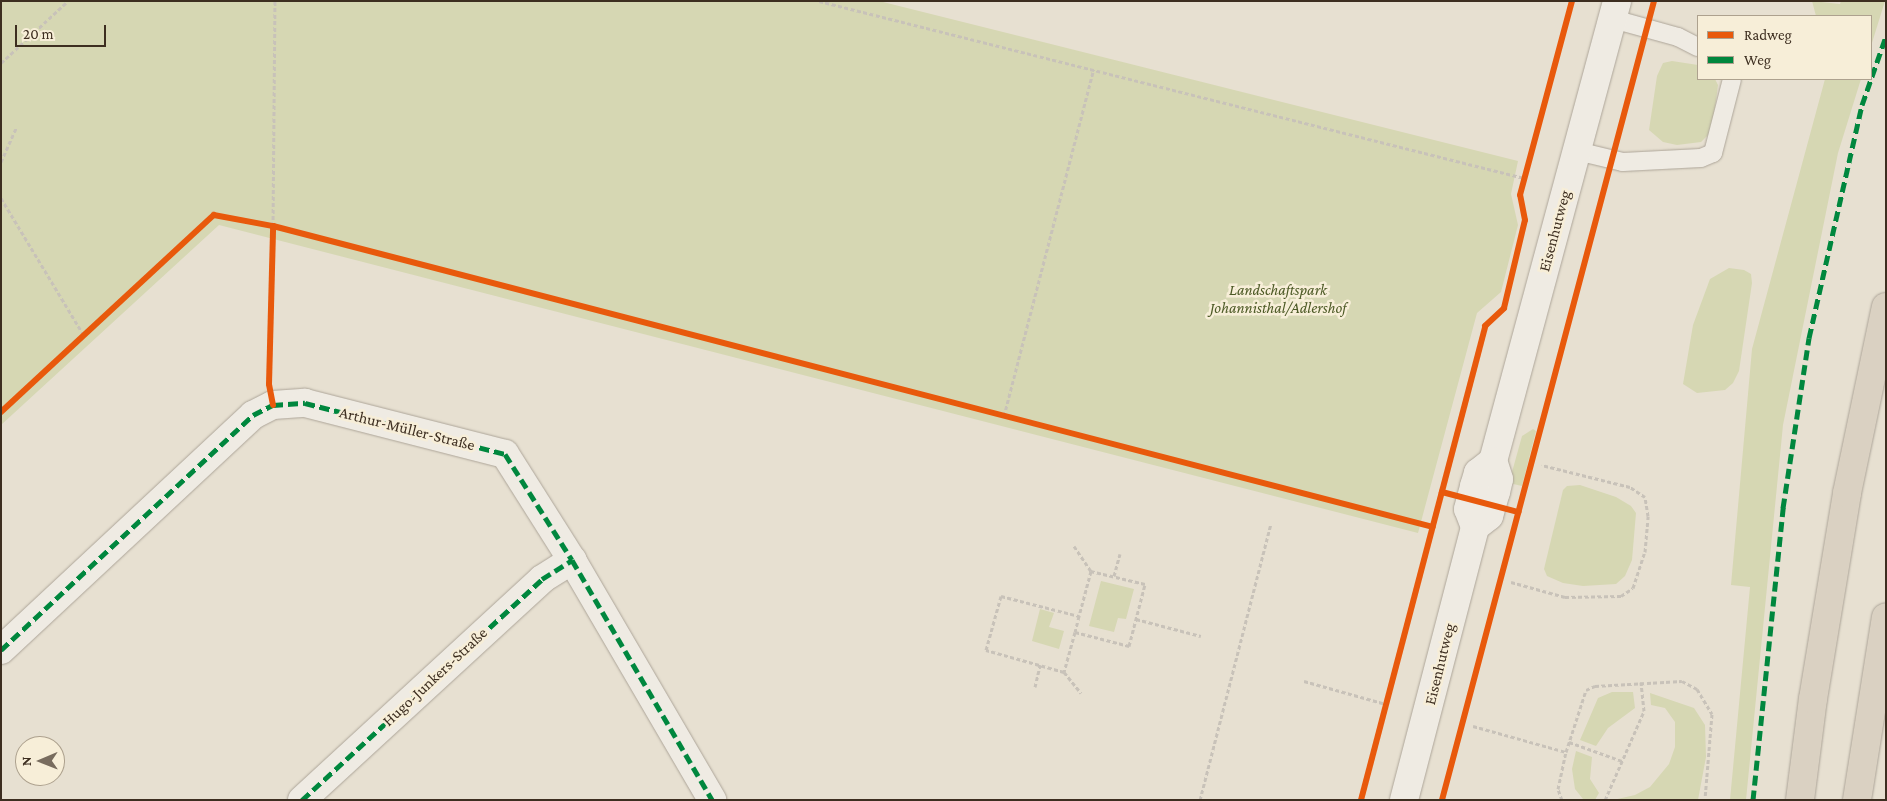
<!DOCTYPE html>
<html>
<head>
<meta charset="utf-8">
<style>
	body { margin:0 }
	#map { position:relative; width:1887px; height:801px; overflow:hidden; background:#e7e0d1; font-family:"Crimson Pro",serif }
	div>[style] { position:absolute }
	.green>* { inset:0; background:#d6d7b3 }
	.path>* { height:3px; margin-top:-1.5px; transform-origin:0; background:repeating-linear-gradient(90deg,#c8c2b9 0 4px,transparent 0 6.5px) }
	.roads { filter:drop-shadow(0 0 1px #ada599) drop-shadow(0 0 1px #ada599) }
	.service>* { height:18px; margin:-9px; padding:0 9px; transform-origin:9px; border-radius:9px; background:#efebe3 }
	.minor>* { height:28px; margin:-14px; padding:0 14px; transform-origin:14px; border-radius:14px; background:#efebe3 }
	.tertiary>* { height:28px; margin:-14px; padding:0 14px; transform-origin:14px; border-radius:14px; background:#efebe3 }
	.motorway>* { height:28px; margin:-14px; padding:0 14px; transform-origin:14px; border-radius:14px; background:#dad1c2 }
	.quiet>* { height:5px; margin-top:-2.5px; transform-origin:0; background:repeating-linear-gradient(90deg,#00873e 0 10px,transparent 0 15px) }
	.cycleway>* { height:6px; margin:-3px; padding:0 3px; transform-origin:3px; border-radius:3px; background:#e8590c }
	span { translate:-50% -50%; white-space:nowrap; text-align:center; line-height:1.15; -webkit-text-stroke:5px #f7eed8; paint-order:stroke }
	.street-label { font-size:16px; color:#3d2e20 }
	.park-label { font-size:16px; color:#4d5a26; font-style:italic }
	.frame { position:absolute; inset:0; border:2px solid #3d2e20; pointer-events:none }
	.legend { position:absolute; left:1697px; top:15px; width:175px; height:65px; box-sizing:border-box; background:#f7eed8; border:1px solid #ada18e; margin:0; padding:6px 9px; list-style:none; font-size:15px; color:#3d2e20 }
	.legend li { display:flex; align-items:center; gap:10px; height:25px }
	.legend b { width:25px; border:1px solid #ada18e }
	.north { position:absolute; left:15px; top:736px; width:50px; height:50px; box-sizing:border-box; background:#f7eed8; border:1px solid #ada18e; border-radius:50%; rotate:269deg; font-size:14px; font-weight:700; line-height:20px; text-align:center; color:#3d2e20 }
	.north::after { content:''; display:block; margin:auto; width:18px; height:22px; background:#786c5e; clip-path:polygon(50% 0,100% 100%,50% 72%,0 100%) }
	.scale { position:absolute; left:15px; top:25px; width:91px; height:22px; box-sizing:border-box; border:2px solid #3d2e20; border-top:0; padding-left:6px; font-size:15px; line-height:18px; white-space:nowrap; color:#3d2e20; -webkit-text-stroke:4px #f7eed8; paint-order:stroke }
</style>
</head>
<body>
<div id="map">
	<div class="green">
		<i style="clip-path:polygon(1px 1px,879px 1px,1518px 161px,1511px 194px,1518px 225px,1501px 292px,1477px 313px,1418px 533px,219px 225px,1px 425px)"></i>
		<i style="clip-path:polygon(1812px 1px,1840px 4px,1841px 1px,1885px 1px,1871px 46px,1871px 16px,1816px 16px)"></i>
		<i style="clip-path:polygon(1672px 61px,1698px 65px,1698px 79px,1715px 79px,1718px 85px,1712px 131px,1701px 142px,1677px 145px,1663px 142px,1649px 130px,1657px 76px,1663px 63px)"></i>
		<i style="clip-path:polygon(1825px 79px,1861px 79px,1838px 153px,1783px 425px,1746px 800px,1730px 800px,1750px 587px,1731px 585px,1752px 349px)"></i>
		<i style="clip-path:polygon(1729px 268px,1744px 270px,1751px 274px,1752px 283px,1739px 371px,1733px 383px,1725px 390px,1697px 393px,1683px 384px,1693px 325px,1710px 279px)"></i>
		<i style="clip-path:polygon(1533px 429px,1536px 431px,1522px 486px,1509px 483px,1522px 436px)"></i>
		<i style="clip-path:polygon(1580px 485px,1616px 497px,1631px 506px,1636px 513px,1632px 560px,1625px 576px,1616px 584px,1583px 586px,1563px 583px,1547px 576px,1544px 569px,1563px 490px,1567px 486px)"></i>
		<i style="clip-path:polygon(1101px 581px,1134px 589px,1126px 619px,1118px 618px,1114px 632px,1089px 626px)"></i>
		<i style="clip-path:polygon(1040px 609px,1054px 613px,1049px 627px,1064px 631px,1059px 649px,1032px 641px)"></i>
		<i style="clip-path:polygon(1612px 692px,1633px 692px,1635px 708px,1608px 728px,1596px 746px,1580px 740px,1598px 698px)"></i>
		<i style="clip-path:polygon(1650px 693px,1694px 708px,1705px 725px,1706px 757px,1698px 800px,1613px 800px,1635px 795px,1650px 787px,1669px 764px,1675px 747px,1675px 722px,1665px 708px,1651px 705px)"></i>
		<i style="clip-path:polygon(1576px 751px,1592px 757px,1590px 779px,1599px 793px,1595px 800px,1583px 799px,1575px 789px,1572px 769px)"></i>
	</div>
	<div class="path">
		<i style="left:819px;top:1px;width:727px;rotate:14.09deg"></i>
		<i style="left:1px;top:63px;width:91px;rotate:-42.8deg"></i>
		<i style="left:1px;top:162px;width:37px;rotate:-66deg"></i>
		<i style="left:1px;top:198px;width:162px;rotate:58.9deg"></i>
		<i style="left:273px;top:226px;width:225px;rotate:-89.5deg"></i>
		<i style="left:1004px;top:416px;width:358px;rotate:-75.5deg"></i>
		<i style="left:1074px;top:546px;width:30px;rotate:56deg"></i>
		<i style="left:1114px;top:576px;width:23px;rotate:-75deg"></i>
		<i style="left:1511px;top:582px;width:56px;rotate:15.5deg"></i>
		<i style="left:1565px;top:597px;width:56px;rotate:-1deg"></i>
		<i style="left:1621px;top:596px;width:14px;rotate:-34deg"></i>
		<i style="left:1633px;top:588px;width:38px;rotate:-72deg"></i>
		<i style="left:1645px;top:552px;width:36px;rotate:-85deg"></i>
		<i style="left:1648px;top:516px;width:19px;rotate:-99deg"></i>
		<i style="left:1645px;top:497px;width:18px;rotate:-146deg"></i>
		<i style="left:1630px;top:487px;width:91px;rotate:-166deg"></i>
		<i style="left:1136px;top:619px;width:67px;rotate:14.7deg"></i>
		<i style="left:1075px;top:632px;width:56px;rotate:14.5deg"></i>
		<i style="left:1129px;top:646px;width:64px;rotate:-75.5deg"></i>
		<i style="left:1145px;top:584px;width:56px;rotate:-166.5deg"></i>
		<i style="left:1091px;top:571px;width:47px;rotate:104.9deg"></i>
		<i style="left:1079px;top:616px;width:16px;rotate:104deg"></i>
		<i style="left:1075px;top:632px;width:41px;rotate:105.4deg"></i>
		<i style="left:1064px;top:672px;width:81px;rotate:-164.2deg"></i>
		<i style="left:986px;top:650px;width:56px;rotate:-74.5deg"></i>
		<i style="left:1001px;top:596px;width:81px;rotate:14.4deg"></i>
		<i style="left:1064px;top:672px;width:27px;rotate:51deg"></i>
		<i style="left:1304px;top:681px;width:85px;rotate:15.7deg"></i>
		<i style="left:1035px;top:687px;width:23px;rotate:-77deg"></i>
		<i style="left:1473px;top:726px;width:97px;rotate:15.6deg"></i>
		<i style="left:1569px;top:742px;width:56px;rotate:19.7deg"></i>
		<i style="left:1200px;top:800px;width:285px;rotate:-75.6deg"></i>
		<i style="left:1562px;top:800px;width:12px;rotate:-110deg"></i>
		<i style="left:1558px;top:789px;width:38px;rotate:-78deg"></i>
		<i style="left:1566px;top:752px;width:65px;rotate:-72.1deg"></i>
		<i style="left:1586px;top:690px;width:10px;rotate:-24deg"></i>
		<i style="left:1595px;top:686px;width:87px;rotate:-3.3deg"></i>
		<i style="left:1682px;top:681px;width:17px;rotate:28deg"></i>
		<i style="left:1697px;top:689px;width:29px;rotate:59deg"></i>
		<i style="left:1712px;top:714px;width:86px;rotate:94.7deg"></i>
		<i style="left:1605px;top:800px;width:97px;rotate:-66.3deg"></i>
		<i style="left:1644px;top:711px;width:29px;rotate:-96deg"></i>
	</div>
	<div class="roads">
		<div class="service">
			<i style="left:1613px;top:19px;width:67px;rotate:15.5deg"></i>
			<i style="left:1678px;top:37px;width:22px;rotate:27deg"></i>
			<i style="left:1577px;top:151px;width:47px;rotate:13.4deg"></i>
			<i style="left:1623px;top:162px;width:78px;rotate:-2.9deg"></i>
			<i style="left:1701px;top:158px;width:13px;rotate:-23deg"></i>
			<i style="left:1713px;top:153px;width:76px;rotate:-75.6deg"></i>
		</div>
		<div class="minor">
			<i style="left:1px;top:650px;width:345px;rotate:-43deg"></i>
			<i style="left:253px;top:415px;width:22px;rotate:-27deg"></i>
			<i style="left:273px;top:405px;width:32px;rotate:-4deg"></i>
			<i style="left:305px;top:403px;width:206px;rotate:14.3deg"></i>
			<i style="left:505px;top:454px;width:125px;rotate:57.7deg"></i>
			<i style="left:572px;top:560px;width:278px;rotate:59.7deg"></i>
			<i style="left:302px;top:800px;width:326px;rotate:-42.6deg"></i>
			<i style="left:542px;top:579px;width:36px;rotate:-32deg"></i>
		</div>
		<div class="tertiary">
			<i style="left:1475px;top:527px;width:18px;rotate:-38deg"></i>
			<i style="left:1489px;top:516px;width:25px;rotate:-74deg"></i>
			<i style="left:1496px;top:492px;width:13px;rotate:-77deg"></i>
			<i style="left:1499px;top:479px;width:19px;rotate:-108deg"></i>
			<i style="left:1493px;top:461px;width:476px;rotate:-74.9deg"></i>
			<i style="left:1404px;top:800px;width:282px;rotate:-75.4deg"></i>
			<i style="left:1475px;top:527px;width:19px;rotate:-111deg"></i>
			<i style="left:1468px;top:509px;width:24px;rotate:-75deg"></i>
			<i style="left:1474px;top:486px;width:14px;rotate:-73deg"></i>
			<i style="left:1478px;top:473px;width:19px;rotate:-39deg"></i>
		</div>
		<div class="motorway">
			<i style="left:1800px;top:800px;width:102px;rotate:-82.7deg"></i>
			<i style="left:1813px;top:699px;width:209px;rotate:-80.6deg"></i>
			<i style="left:1847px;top:493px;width:190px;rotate:-78.2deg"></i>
			<i style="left:1857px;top:800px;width:185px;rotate:-81deg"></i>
		</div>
	</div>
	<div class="quiet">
		<i style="left:1px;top:650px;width:345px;rotate:-43deg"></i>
		<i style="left:253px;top:415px;width:22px;rotate:-27deg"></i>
		<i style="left:273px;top:405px;width:32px;rotate:-4deg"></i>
		<i style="left:305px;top:403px;width:206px;rotate:14.3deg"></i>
		<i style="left:505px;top:454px;width:125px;rotate:57.7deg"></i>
		<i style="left:572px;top:560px;width:278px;rotate:59.7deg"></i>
		<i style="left:302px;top:800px;width:326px;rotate:-42.6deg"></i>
		<i style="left:542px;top:579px;width:36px;rotate:-32deg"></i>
		<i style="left:1753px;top:800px;width:294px;rotate:-84.1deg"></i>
		<i style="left:1783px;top:508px;width:172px;rotate:-81.3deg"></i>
		<i style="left:1809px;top:338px;width:239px;rotate:-77.2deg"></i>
		<i style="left:1862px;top:105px;width:73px;rotate:-70.8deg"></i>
	</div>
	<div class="cycleway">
		<i style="left:273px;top:405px;width:21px;rotate:-101deg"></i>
		<i style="left:269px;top:384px;width:158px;rotate:-88.5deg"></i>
		<i style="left:1px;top:412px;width:290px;rotate:-42.8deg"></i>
		<i style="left:214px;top:215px;width:60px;rotate:10.6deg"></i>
		<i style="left:273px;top:226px;width:1198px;rotate:14.55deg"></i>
		<i style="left:1442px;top:492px;width:79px;rotate:14.7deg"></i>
		<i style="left:1361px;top:800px;width:490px;rotate:-75.3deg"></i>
		<i style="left:1485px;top:326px;width:26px;rotate:-43deg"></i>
		<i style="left:1504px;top:308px;width:90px;rotate:-76.6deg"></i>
		<i style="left:1525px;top:220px;width:25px;rotate:-101deg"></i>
		<i style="left:1520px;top:195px;width:201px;rotate:-75deg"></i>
		<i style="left:1442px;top:800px;width:827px;rotate:-75.14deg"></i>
	</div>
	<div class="street-label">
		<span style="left:1555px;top:231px;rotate:-75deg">Eisenhutweg</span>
		<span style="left:407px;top:429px;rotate:14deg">Arthur-Müller-Straße</span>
		<span style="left:1440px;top:664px;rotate:-76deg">Eisenhutweg</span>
		<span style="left:435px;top:677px;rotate:-43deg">Hugo-Junkers-Straße</span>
	</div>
	<div class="park-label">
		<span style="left:1278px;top:299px">Landschaftspark<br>Johannisthal/Adlershof</span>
	</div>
	<div class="frame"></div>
	<ul class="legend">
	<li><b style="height:6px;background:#e8590c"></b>Radweg</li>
	<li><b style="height:6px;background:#00873e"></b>Weg</li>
	</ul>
	<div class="north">N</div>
	<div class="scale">20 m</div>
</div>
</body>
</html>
